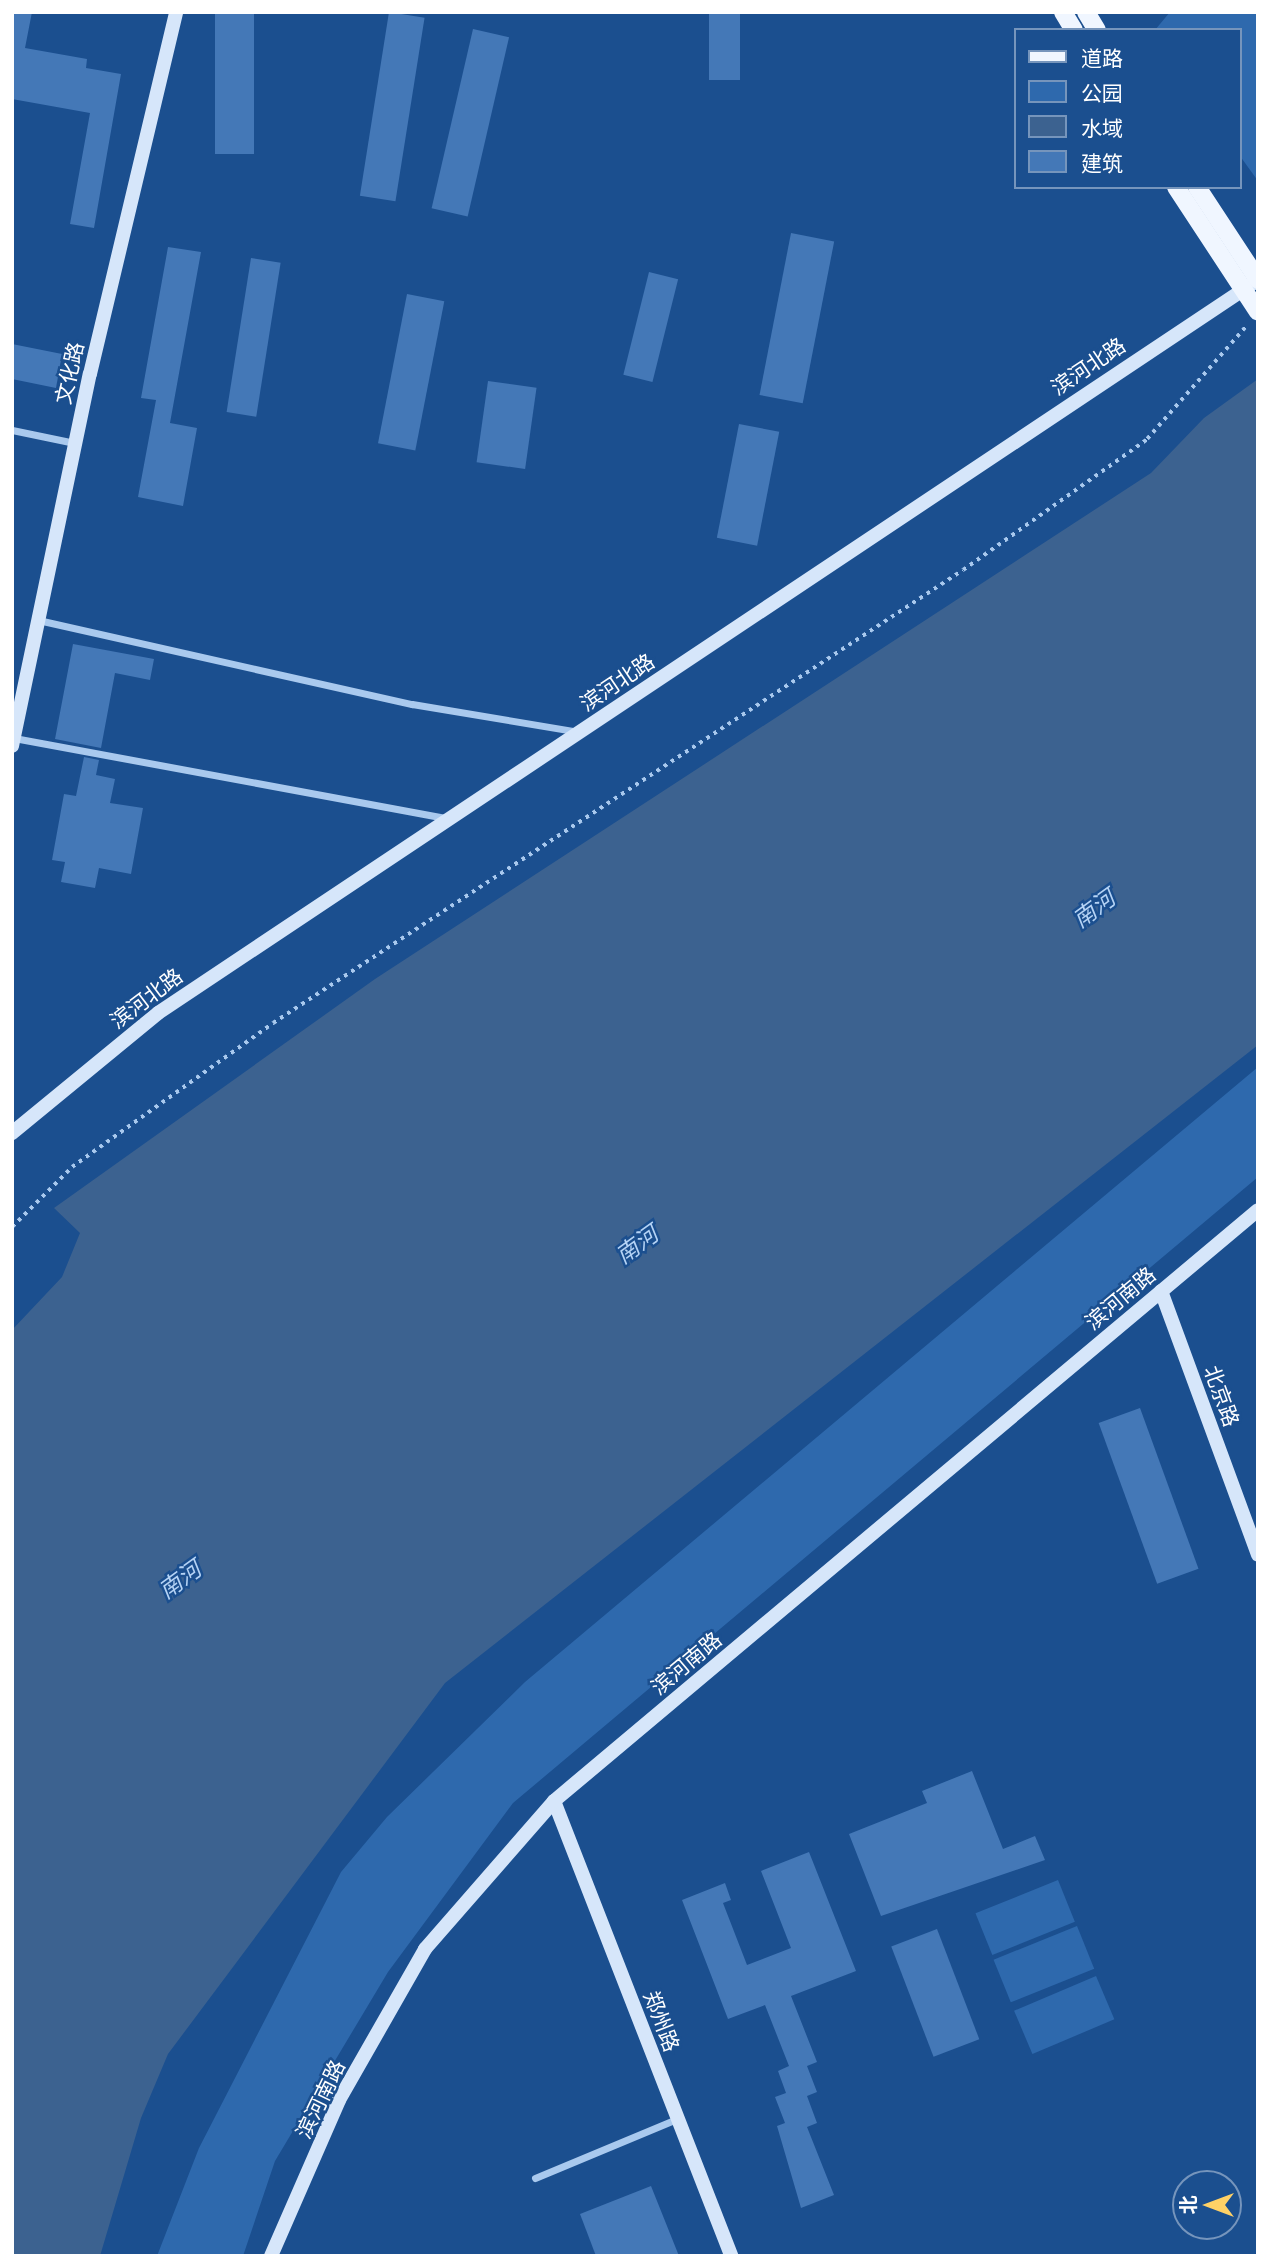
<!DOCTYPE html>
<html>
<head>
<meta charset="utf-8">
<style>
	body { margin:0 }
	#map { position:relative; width:1270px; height:2268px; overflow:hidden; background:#1b4f8f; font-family:Mulish,"Noto Sans SC",sans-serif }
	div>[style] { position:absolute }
	.green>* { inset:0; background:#2e69ad; transform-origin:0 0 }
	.water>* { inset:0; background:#3c6290 }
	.building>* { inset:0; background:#4478b7; transform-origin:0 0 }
	.path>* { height:3.5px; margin-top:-1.75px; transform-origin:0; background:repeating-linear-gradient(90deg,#a9c9ee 0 3.5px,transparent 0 8.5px) }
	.street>* { height:7px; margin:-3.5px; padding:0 3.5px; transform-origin:3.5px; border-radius:3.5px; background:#a9c9ee }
	.secondary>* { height:14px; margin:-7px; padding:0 7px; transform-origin:7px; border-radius:7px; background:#d6e6fa }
	.primary>* { height:18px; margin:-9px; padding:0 9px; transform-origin:9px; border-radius:9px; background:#f0f6ff }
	span { translate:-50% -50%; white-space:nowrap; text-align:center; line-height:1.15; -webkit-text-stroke:5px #1b4f8f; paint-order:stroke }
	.street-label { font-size:21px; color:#fff }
	.water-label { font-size:23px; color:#b5d3f5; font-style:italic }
	.frame { position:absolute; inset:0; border:14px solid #fff; pointer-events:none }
	.legend { position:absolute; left:1014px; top:28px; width:228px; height:161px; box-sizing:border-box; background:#1b4f8f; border:2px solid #7695bc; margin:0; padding:9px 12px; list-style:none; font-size:21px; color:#fff }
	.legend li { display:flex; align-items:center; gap:14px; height:35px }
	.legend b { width:35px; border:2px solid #7695bc }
	.north { position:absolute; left:1172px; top:2170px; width:70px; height:70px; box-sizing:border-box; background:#1b4f8f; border:2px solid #7695bc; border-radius:50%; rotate:270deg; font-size:19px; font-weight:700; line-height:28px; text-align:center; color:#fff }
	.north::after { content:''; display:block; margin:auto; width:24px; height:32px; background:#ffd166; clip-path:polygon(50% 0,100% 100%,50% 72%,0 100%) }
</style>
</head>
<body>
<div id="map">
	<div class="green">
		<i style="clip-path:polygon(1170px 12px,1258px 12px,1258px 181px,1240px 156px,1240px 30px,1155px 30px)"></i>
		<i style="clip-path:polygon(1258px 1067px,1258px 1177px,513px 1803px,388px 1972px,275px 2161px,243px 2256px,157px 2256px,199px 2148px,341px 1872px,387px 1817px,525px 1682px)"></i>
		<i style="left:1058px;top:1880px;width:45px;height:89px;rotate:68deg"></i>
		<i style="left:1077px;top:1926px;width:46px;height:90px;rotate:68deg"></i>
		<i style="left:1096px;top:1976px;width:47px;height:89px;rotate:67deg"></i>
	</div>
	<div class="water">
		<i style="clip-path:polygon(1258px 379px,1258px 1045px,445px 1683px,168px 2054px,141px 2118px,100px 2256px,13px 2256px,12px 1330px,62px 1277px,80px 1233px,54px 1208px,375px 979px,1151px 473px,1204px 418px)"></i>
	</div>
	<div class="building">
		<i style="clip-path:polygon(12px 12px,32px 12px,25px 48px,87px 59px,86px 68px,121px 74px,94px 228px,70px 224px,90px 113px,12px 99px)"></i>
		<i style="left:215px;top:12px;width:39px;height:142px"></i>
		<i style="left:389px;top:12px;width:36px;height:186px;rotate:9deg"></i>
		<i style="left:709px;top:12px;width:31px;height:68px"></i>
		<i style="left:473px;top:29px;width:37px;height:184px;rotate:13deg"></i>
		<i style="left:791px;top:233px;width:44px;height:165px;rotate:11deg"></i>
		<i style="clip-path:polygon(168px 247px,201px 252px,170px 423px,197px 428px,183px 506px,138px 497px,156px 400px,141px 398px)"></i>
		<i style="left:251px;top:258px;width:30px;height:156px;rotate:9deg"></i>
		<i style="left:649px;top:272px;width:30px;height:106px;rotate:14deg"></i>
		<i style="left:407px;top:294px;width:38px;height:152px;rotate:11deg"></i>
		<i style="clip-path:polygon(12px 344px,62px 354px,56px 388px,12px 379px)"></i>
		<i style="left:488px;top:381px;width:49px;height:82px;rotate:8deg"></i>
		<i style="left:739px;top:424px;width:41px;height:116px;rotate:11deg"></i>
		<i style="clip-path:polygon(73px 644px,154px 659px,150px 680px,115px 673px,101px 748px,55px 739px)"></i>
		<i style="clip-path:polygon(84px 757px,99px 760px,96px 775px,115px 779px,110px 803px,143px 808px,131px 874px,99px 868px,95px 888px,61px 882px,65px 862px,52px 860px,64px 794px,76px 796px)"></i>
		<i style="left:1140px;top:1408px;width:171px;height:44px;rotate:70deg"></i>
		<i style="clip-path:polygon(972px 1771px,1003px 1849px,1035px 1836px,1045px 1860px,881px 1916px,849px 1834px,927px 1803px,922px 1791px)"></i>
		<i style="clip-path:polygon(809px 1852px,856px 1971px,791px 1996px,817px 2062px,807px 2066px,817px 2092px,807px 2096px,817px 2123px,807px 2127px,834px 2195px,801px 2208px,777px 2126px,785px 2123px,775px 2097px,786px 2093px,778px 2071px,789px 2066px,765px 2005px,728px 2019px,682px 1900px,725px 1883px,731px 1900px,723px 1903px,747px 1965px,791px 1948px,761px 1871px)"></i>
		<i style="left:937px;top:1929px;width:118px;height:49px;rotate:69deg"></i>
		<i style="clip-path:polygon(651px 2186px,679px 2256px,596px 2256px,580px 2214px)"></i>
	</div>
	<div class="path">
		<i style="left:12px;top:1227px;width:85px;rotate:-45deg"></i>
		<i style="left:72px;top:1167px;width:247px;rotate:-35.6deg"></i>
		<i style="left:273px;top:1023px;width:825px;rotate:-33.29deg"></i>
		<i style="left:963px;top:570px;width:226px;rotate:-35.4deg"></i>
		<i style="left:1147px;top:439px;width:152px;rotate:-48.7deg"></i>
	</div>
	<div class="street">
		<i style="left:12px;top:430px;width:64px;rotate:11.7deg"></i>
		<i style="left:38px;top:620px;width:383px;rotate:12.7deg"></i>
		<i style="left:412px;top:704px;width:169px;rotate:9.5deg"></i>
		<i style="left:14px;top:738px;width:440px;rotate:10.5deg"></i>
		<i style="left:535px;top:2178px;width:154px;rotate:-22.6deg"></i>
	</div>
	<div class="secondary">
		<i style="left:12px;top:746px;width:380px;rotate:-78.2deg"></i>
		<i style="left:90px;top:374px;width:372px;rotate:-76.6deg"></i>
		<i style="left:12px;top:1133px;width:189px;rotate:-39.4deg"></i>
		<i style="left:158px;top:1013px;width:1315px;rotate:-33.68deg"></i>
		<i style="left:1161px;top:1291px;width:281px;rotate:69.8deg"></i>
		<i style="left:554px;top:1801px;width:488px;rotate:68.7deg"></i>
		<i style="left:271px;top:2256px;width:170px;rotate:-66.4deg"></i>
		<i style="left:339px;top:2100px;width:174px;rotate:-60.3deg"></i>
		<i style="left:425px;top:1949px;width:196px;rotate:-48.9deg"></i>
		<i style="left:554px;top:1801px;width:919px;rotate:-40.01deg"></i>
	</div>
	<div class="primary">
		<i style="left:1063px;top:12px;width:21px;rotate:59deg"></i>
		<i style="left:1086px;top:12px;width:21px;rotate:59deg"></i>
		<i style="left:1176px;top:187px;width:149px;rotate:56.7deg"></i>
		<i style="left:1197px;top:187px;width:111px;rotate:56.7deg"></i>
	</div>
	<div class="street-label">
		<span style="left:1088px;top:366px;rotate:-34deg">滨河北路</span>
		<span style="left:69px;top:373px;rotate:-77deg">文化路</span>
		<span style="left:617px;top:682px;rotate:-34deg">滨河北路</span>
		<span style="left:146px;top:998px;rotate:-37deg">滨河北路</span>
		<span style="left:1120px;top:1298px;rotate:-40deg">滨河南路</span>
		<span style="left:1222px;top:1396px;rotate:70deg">北京路</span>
		<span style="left:686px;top:1663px;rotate:-40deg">滨河南路</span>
		<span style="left:662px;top:2021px;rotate:69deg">郑州路</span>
		<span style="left:320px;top:2099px;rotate:-64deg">滨河南路</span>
	</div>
	<div class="water-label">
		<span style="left:1094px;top:909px;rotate:-36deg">南河</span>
		<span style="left:637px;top:1245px;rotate:-36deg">南河</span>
		<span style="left:180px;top:1580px;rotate:-36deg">南河</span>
	</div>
	<div class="frame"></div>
	<ul class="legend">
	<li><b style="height:9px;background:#f0f6ff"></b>道路</li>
	<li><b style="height:19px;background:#2e69ad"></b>公园</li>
	<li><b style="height:19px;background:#3c6290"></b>水域</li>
	<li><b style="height:19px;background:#4478b7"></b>建筑</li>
	</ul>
	<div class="north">北</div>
</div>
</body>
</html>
